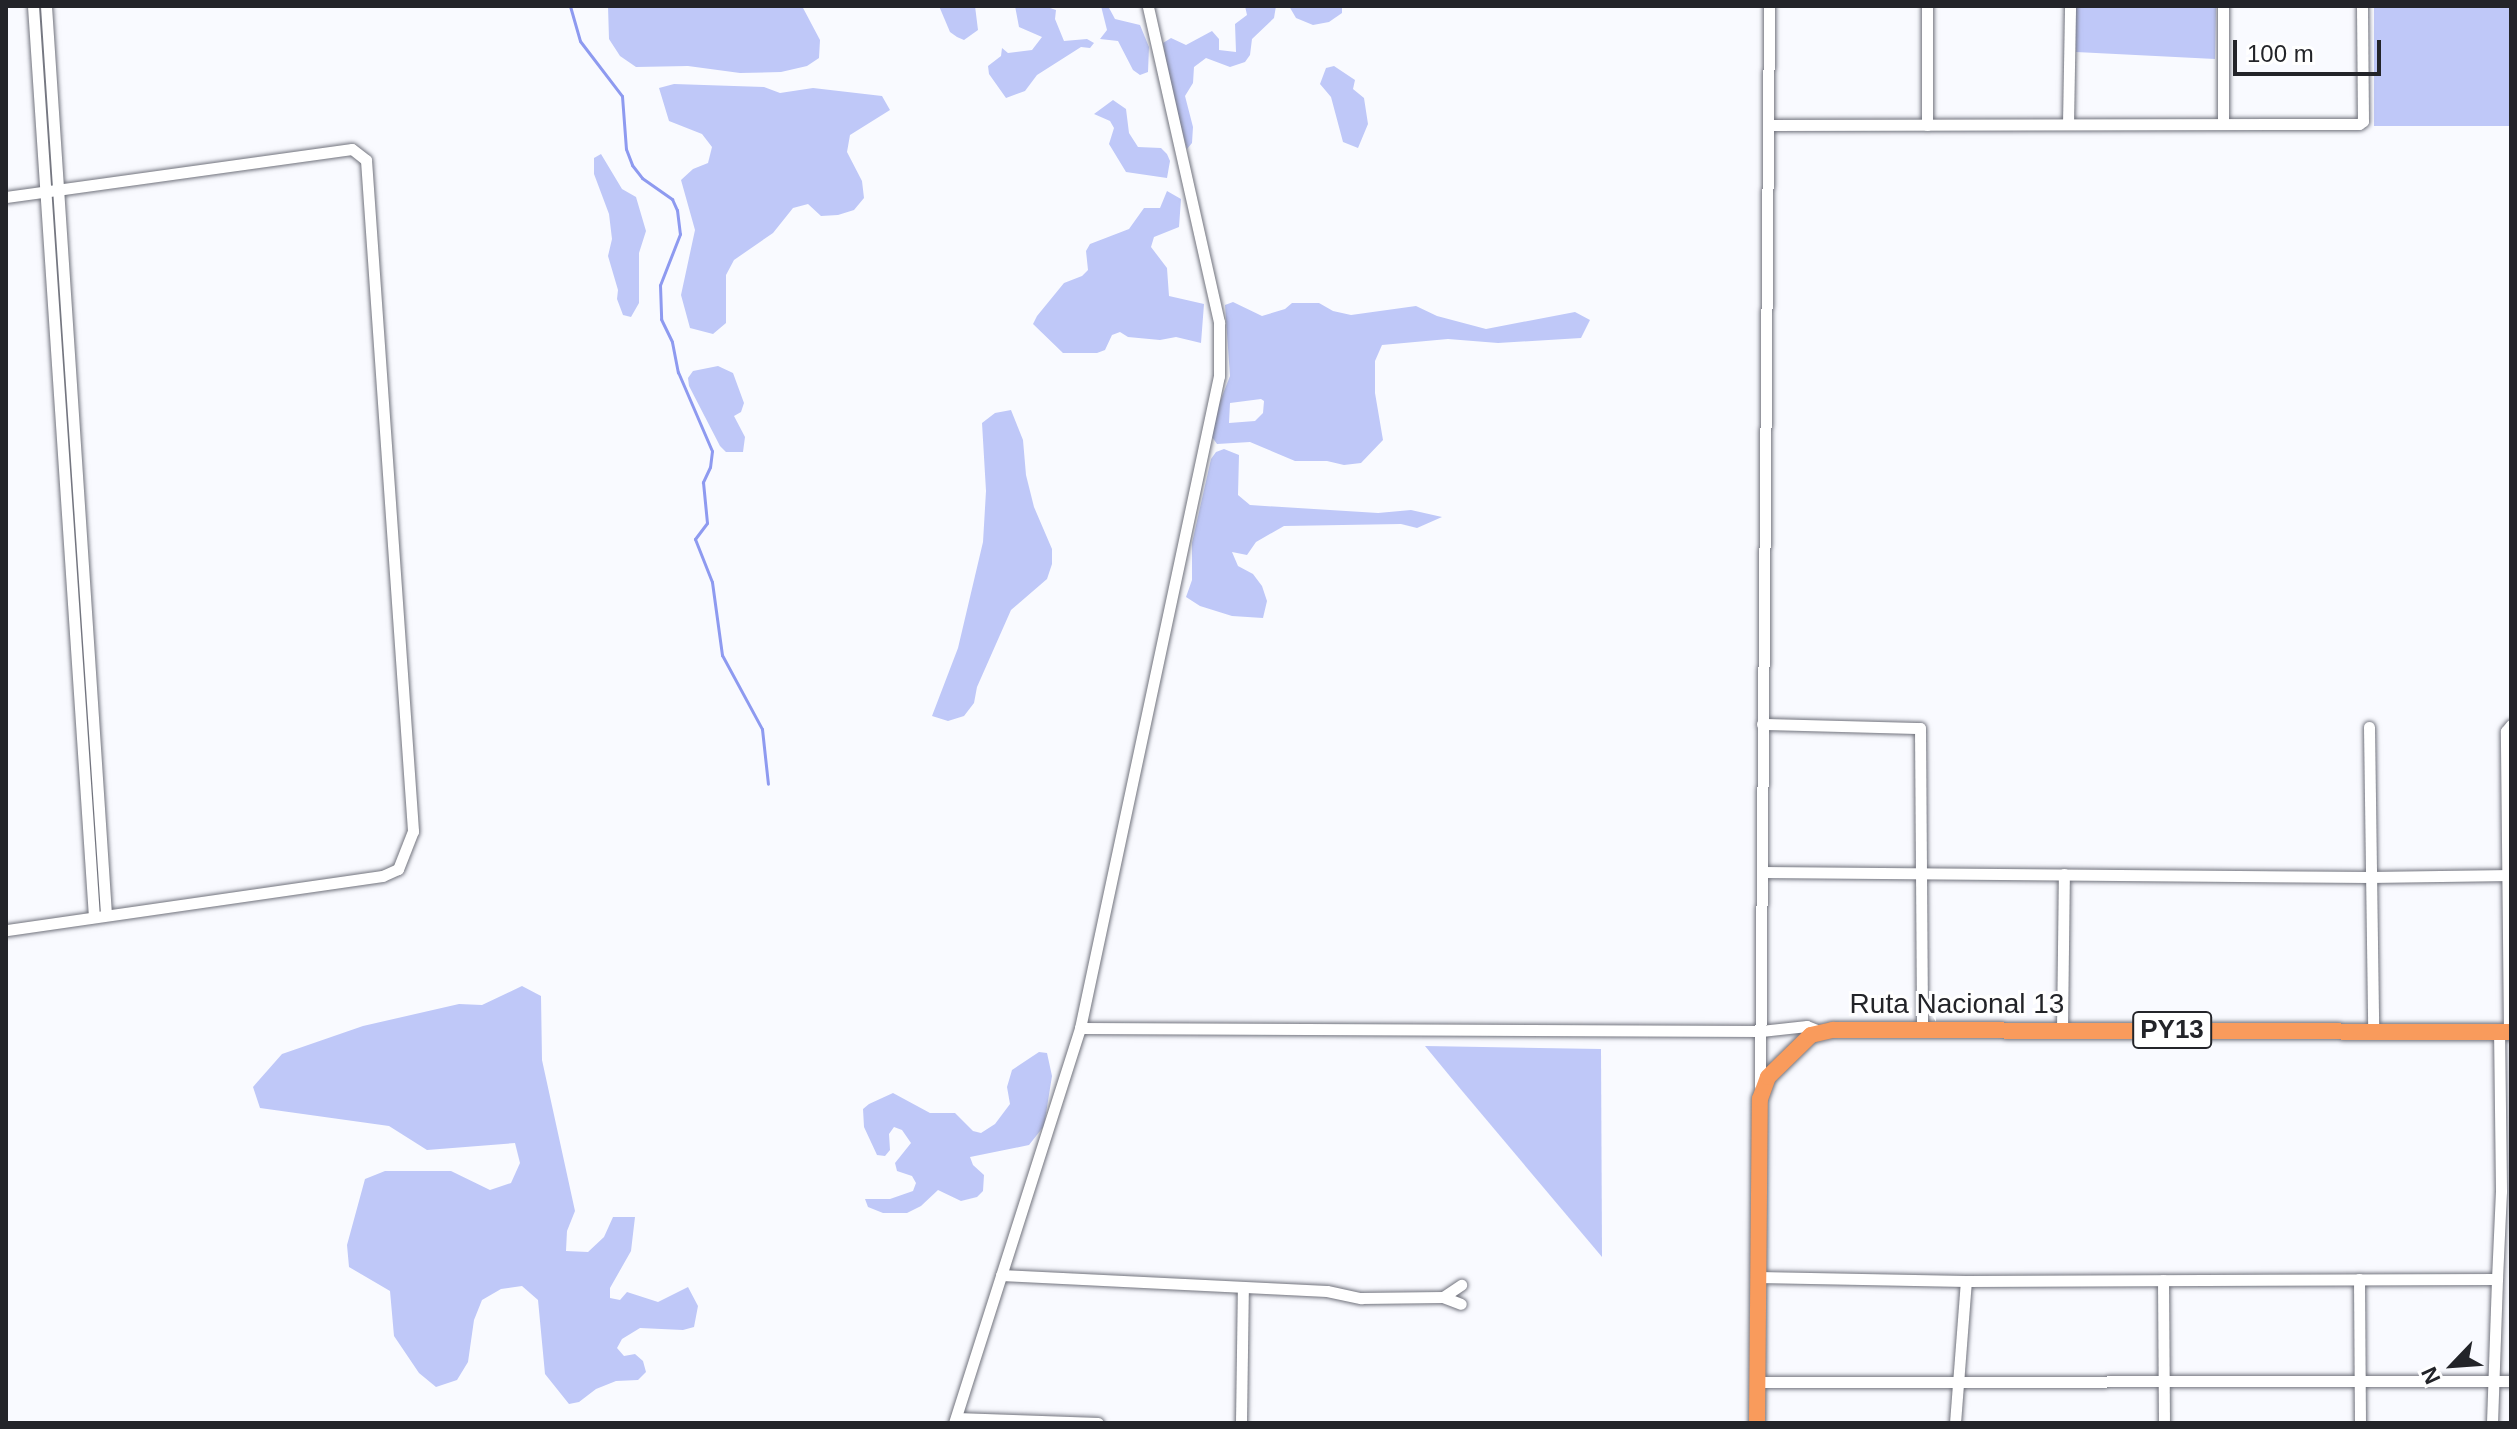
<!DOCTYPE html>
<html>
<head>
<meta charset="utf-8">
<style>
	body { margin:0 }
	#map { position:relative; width:2517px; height:1429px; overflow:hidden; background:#f9faff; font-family:Arial,sans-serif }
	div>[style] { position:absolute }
	.green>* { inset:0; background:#bfc8f8; transform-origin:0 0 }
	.stream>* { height:3px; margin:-1.5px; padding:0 1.5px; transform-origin:1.5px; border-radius:1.5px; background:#8e9af0 }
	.roads { filter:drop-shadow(0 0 2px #71737d) drop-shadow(0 0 2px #71737d) }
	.minor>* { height:11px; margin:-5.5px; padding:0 5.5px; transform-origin:5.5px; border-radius:5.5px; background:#fff }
	.highway>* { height:16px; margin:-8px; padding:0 8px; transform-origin:8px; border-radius:8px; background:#f99b5c }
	span { translate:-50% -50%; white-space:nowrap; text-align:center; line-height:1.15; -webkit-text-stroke:6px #fff; paint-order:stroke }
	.shield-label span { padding:2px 6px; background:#fff; border:2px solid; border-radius:6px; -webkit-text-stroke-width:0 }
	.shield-label { font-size:26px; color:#232429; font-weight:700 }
	.street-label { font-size:28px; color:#232429 }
	.frame { position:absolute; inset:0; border:8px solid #232429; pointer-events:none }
	.north { position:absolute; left:2413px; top:1325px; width:80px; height:80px; -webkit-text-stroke:6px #fff; paint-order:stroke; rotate:245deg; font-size:22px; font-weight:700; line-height:32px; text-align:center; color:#232429 }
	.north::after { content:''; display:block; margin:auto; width:28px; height:36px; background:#232429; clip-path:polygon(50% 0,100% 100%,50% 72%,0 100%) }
	.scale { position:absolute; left:2233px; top:40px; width:148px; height:36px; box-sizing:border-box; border:4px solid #232429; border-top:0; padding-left:10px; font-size:24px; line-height:28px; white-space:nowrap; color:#232429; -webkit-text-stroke:6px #fff; paint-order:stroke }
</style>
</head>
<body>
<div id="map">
	<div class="green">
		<i style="clip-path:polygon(608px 6px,802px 6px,820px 40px,819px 58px,807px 66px,781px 72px,740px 73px,688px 66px,636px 67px,620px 56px,609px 39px)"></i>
		<i style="clip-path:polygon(939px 6px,975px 6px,978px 30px,964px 40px,957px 37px,950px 32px)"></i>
		<i style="clip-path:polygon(1015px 6px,1044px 6px,1056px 10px,1055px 19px,1064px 41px,1087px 39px,1094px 43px,1090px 48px,1081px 47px,1037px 75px,1025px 91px,1006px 98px,989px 74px,988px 66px,1001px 56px,1002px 48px,1008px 53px,1032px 50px,1042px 37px,1019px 27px)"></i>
		<i style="clip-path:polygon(1101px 6px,1108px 6px,1115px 19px,1140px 25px,1149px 47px,1148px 72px,1140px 75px,1133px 70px,1118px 41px,1100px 39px,1107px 30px)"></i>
		<i style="clip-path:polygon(1245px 6px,1276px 6px,1274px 18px,1252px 39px,1250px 55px,1245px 62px,1230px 67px,1206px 58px,1194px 67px,1193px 83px,1185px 96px,1193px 127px,1192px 143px,1187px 149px,1170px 86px,1163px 43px,1171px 38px,1186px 45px,1212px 31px,1219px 39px,1219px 50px,1236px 52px,1235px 24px,1247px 15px)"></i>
		<i style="clip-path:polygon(1289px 6px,1342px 6px,1342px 13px,1329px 22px,1313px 25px,1296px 18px)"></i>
		<i style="clip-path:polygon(2074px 6px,2216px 6px,2215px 59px,2076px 52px)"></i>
		<i style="left:2374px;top:6px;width:137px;height:120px"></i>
		<i style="clip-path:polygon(1334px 66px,1355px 80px,1353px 89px,1364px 98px,1368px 124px,1358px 148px,1343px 142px,1331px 97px,1320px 84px,1326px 68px)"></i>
		<i style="clip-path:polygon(674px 84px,764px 87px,780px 93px,813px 88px,882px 96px,890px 110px,850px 135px,847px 152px,862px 181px,864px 198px,854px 210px,838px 215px,821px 216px,808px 204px,793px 208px,773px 233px,734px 260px,726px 275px,726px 323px,713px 334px,690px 328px,681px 295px,695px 230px,681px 180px,693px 169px,708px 163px,712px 147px,702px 134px,669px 121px,659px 88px)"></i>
		<i style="clip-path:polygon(1113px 100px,1126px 109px,1129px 133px,1138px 147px,1161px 148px,1167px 154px,1170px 161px,1167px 178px,1126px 172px,1109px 144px,1114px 128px,1110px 121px,1094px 114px)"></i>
		<i style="clip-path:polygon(601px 154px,622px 189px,636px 197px,646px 231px,639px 253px,639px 303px,631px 317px,623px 315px,617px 299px,618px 290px,608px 256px,612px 239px,609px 214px,594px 174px,594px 158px)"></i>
		<i style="clip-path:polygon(1167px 191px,1181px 199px,1179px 227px,1154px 237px,1151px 247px,1167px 268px,1169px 296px,1204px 304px,1201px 343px,1176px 337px,1160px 340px,1128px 337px,1120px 332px,1112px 335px,1105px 350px,1097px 353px,1063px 353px,1033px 324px,1037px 316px,1064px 283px,1082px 276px,1088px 270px,1086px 251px,1090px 244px,1129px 229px,1144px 208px,1160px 208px)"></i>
		<i style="clip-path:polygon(evenodd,1233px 302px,1262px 316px,1285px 309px,1292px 303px,1319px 303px,1333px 311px,1351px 315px,1416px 306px,1437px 316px,1486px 329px,1575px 312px,1590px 320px,1581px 338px,1498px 343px,1448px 339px,1382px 345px,1375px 361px,1375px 393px,1383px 440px,1361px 463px,1344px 465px,1327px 461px,1295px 461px,1250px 442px,1217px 444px,1212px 437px,1216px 412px,1230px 376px,1225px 305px,1233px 302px,1261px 399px,1264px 401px,1263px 413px,1255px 421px,1229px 423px,1230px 403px,1261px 399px)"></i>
		<i style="clip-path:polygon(718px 366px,733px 373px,744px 403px,741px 412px,734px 416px,745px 437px,743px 452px,726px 452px,720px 446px,689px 386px,688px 378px,693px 371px)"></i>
		<i style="clip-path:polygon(1011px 410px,1023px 440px,1026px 475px,1034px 507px,1052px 549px,1052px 564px,1047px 579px,1011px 610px,977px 687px,974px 703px,964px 716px,948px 721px,932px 716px,958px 648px,983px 542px,986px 491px,982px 423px,995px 413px)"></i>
		<i style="clip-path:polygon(1224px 449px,1239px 455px,1238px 495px,1250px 505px,1378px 513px,1411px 510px,1442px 517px,1417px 528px,1401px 524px,1284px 526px,1256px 542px,1247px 555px,1232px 552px,1238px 566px,1253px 574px,1262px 586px,1267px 601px,1263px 618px,1232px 616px,1200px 606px,1186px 597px,1192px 580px,1192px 543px,1211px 459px,1216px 452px)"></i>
		<i style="clip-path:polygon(522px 986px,541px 996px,542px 1060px,575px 1211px,567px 1231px,566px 1251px,588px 1252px,604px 1237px,613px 1217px,635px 1217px,631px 1251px,610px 1288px,610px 1298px,620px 1300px,627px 1292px,658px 1302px,688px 1287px,698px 1306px,694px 1327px,683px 1330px,640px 1328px,622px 1339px,617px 1348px,624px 1356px,635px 1354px,643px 1361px,646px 1372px,638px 1380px,616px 1381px,596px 1389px,579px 1402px,569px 1404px,545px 1374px,538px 1300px,522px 1286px,501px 1289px,482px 1300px,474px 1320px,468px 1362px,457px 1380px,436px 1387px,419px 1373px,394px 1336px,390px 1291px,349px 1267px,347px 1245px,365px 1179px,385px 1171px,451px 1171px,490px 1190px,511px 1183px,520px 1163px,515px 1143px,427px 1150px,389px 1126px,260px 1108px,253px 1087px,282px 1054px,363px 1026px,459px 1004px,482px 1005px)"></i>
		<i style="clip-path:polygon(1425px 1046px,1601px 1049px,1602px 1257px,1458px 1086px)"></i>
		<i style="clip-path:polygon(1039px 1052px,1047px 1053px,1052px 1076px,1044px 1126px,1029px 1145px,970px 1157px,973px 1165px,984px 1175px,983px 1191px,977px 1197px,961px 1201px,938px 1190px,921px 1206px,907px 1213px,883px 1213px,868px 1207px,865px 1199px,890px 1199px,913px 1191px,916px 1183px,912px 1176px,897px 1171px,895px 1163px,911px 1143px,902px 1130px,894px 1127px,889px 1134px,890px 1150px,885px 1156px,877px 1155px,864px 1127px,863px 1109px,869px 1104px,893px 1093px,930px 1113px,955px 1113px,973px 1131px,981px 1133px,995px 1124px,1010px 1104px,1007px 1087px,1012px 1070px)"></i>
	</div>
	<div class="stream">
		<i style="left:570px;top:6px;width:36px;rotate:74deg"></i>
		<i style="left:580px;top:41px;width:69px;rotate:52.6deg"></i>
		<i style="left:622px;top:96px;width:53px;rotate:85.7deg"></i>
		<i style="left:626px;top:149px;width:17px;rotate:69deg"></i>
		<i style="left:632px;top:165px;width:16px;rotate:52deg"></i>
		<i style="left:642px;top:178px;width:37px;rotate:35deg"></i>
		<i style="left:672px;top:199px;width:12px;rotate:66deg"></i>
		<i style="left:677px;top:210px;width:24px;rotate:83deg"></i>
		<i style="left:680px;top:234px;width:55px;rotate:111.4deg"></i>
		<i style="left:660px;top:285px;width:34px;rotate:88deg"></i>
		<i style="left:661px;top:319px;width:25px;rotate:64deg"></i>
		<i style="left:672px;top:342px;width:31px;rotate:79deg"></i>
		<i style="left:678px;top:372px;width:86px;rotate:66.7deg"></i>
		<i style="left:712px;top:451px;width:16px;rotate:97deg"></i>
		<i style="left:710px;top:467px;width:17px;rotate:115deg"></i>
		<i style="left:703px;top:482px;width:41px;rotate:84.4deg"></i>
		<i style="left:707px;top:523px;width:20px;rotate:127deg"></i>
		<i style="left:695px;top:539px;width:46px;rotate:68.4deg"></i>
		<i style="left:712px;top:582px;width:74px;rotate:82.2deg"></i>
		<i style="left:722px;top:655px;width:84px;rotate:61.6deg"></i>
		<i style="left:762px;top:729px;width:55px;rotate:83.8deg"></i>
	</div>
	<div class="roads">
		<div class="minor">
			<i style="left:33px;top:6px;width:912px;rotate:86.17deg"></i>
			<i style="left:46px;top:6px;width:910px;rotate:86.22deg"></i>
			<i style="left:1927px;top:6px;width:119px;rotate:90deg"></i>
			<i style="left:2223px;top:123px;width:117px;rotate:-90deg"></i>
			<i style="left:2068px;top:124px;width:118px;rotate:-89deg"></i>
			<i style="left:1769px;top:125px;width:590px;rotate:-0.1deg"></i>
			<i style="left:2359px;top:124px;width:5px;rotate:-37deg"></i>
			<i style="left:2363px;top:121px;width:115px;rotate:-90.5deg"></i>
			<i style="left:6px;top:197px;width:349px;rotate:-7.9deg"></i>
			<i style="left:352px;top:149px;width:18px;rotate:38deg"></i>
			<i style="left:366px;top:160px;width:673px;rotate:85.99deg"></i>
			<i style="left:413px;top:831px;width:41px;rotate:111.5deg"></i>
			<i style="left:398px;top:869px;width:17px;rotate:156deg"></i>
			<i style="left:382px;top:876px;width:380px;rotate:171.8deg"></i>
			<i style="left:1762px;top:724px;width:158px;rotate:1.5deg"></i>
			<i style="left:1920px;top:728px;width:302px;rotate:89.6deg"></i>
			<i style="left:2369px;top:727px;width:304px;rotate:89.2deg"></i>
			<i style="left:1762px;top:872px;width:608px;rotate:0.47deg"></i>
			<i style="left:2370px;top:877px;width:141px;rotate:-0.8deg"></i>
			<i style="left:1080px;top:1028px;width:681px;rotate:0.25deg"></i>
			<i style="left:1761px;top:1031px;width:46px;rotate:-6.2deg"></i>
			<i style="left:1807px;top:1026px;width:16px;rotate:22deg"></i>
			<i style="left:2062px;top:1030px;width:156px;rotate:-89.3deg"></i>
			<i style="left:2509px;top:1032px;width:301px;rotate:-90.6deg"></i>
			<i style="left:2506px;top:731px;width:8px;rotate:-50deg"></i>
			<i style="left:1760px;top:1086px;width:1080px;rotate:-89.52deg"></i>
			<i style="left:1001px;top:1275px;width:326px;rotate:2.8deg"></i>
			<i style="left:1327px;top:1291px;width:35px;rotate:12deg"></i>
			<i style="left:1361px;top:1298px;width:82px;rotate:-0.7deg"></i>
			<i style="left:1443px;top:1297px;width:19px;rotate:21deg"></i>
			<i style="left:1758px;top:1277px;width:208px;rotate:1.1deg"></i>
			<i style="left:1966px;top:1281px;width:531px;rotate:-0.22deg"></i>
			<i style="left:2497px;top:1279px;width:88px;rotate:-87.4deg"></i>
			<i style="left:2501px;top:1191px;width:159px;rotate:-90.7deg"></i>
			<i style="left:2359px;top:1279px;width:144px;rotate:89.6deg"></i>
			<i style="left:2163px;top:1280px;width:143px;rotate:89.6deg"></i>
			<i style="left:1443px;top:1297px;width:22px;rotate:-34deg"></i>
			<i style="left:1757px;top:1382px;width:754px;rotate:-0.08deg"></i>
			<i style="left:956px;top:1418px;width:142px;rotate:2deg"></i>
			<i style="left:954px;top:1423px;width:415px;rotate:-72.3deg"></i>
			<i style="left:1080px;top:1028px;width:667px;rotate:-77.97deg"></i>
			<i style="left:1219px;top:376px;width:54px;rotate:-90deg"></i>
			<i style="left:1219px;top:322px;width:324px;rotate:-102.7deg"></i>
			<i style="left:1241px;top:1423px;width:136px;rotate:-89.2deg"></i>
			<i style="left:1955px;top:1423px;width:142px;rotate:-85.6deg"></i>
			<i style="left:2492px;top:1423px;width:144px;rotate:-88deg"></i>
		</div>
		<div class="highway">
			<i style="left:1757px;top:1423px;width:324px;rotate:-89.5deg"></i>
			<i style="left:1760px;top:1099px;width:23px;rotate:-70deg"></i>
			<i style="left:1768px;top:1077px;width:60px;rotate:-44.3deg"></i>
			<i style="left:1811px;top:1035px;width:23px;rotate:-13deg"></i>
			<i style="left:1833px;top:1030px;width:678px;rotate:0.17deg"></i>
		</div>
	</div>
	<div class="shield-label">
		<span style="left:2172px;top:1030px">PY13</span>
	</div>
	<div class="street-label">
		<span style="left:1957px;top:1004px">Ruta Nacional 13</span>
	</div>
	<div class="frame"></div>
	<div class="north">N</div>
	<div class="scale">100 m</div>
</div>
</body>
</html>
